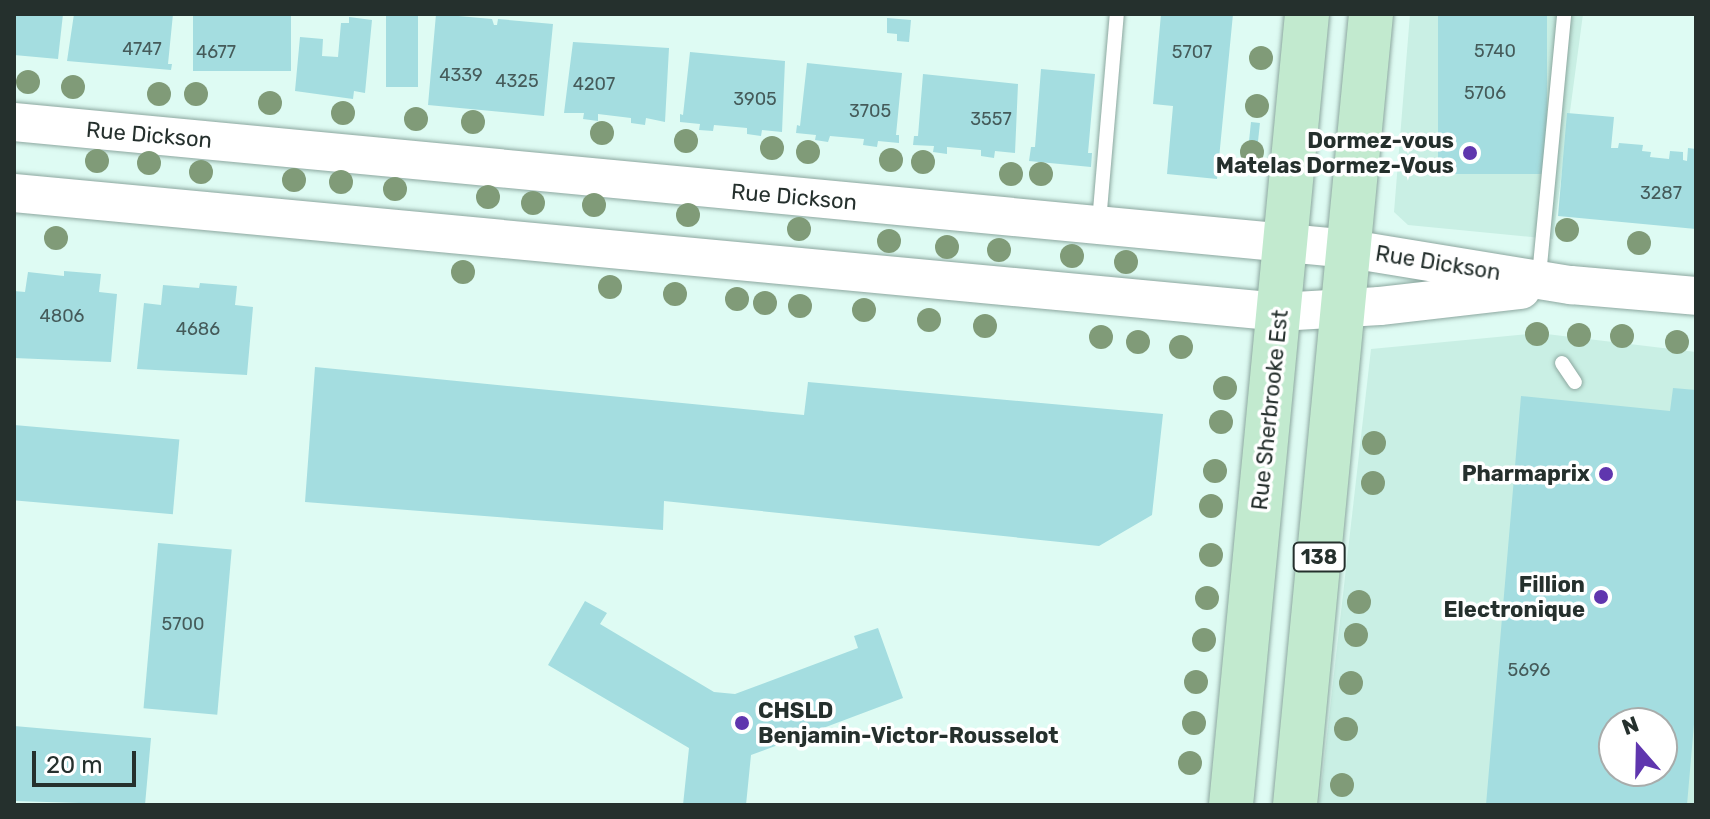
<!DOCTYPE html>
<html>
<head>
<meta charset="utf-8">
<style>
	body { margin:0 }
	#map { position:relative; width:1710px; height:819px; overflow:hidden; background:#defbf3; font-family:Rubik,sans-serif }
	div>[style] { position:absolute }
	.built>* { inset:0; background:#c9efe4 }
	.building>* { inset:0; background:#a4dde0; transform-origin:0 0 }
	.roads { filter:drop-shadow(0 0 2px #8ca79f) drop-shadow(0 0 2px #8ca79f) }
	.lane>* { height:14px; margin:-7px; padding:0 7px; transform-origin:7px; border-radius:7px; background:#fff }
	.secondary>* { height:38px; margin:-19px; padding:0 19px; transform-origin:19px; border-radius:19px; background:#fff }
	.primary>* { height:44px; margin:-22px; padding:0 22px; transform-origin:22px; border-radius:22px; background:#c2eacf }
	.trees>* { width:24px; height:24px; margin:-12px; border-radius:50%; background:#809b78 }
	.dots>* { width:22px; height:22px; translate:-50% -50%; box-sizing:border-box; border:4px solid #fff; border-radius:50% }
	span { translate:-50% -50%; white-space:nowrap; text-align:center; line-height:1.15; -webkit-text-stroke:7px #fff; paint-order:stroke }
	.number-label { font-size:18px; color:#455b5a }
	.number-label span { -webkit-text-stroke-width:0 }
	.shield-label span { padding:2px 6px; background:#fff; border:2px solid; border-radius:6px; -webkit-text-stroke-width:0 }
	.shield-label { font-size:20px; color:#25302d; font-weight:700 }
	.street-label { font-size:22px; color:#25302d }
	.poi-label { font-size:22px; color:#25302d; font-weight:700 }
	.right { translate:-100% -50%; text-align:right }
	.left { translate:0 -50%; text-align:left }
	.frame { position:absolute; inset:0; border:16px solid #25302d; pointer-events:none }
	.north { position:absolute; left:1598px; top:707px; width:80px; height:80px; box-sizing:border-box; background:#fff; border:2px solid #a8acab; border-radius:50%; rotate:340deg; font-size:22px; font-weight:700; line-height:32px; text-align:center; color:#25302d }
	.north::after { content:''; display:block; margin:auto; width:28px; height:36px; background:#5f36ae; clip-path:polygon(50% 0,100% 100%,50% 72%,0 100%) }
	.scale { position:absolute; left:32px; top:751px; width:104px; height:36px; box-sizing:border-box; border:4px solid #25302d; border-top:0; padding-left:10px; font-size:24px; line-height:28px; white-space:nowrap; color:#25302d; -webkit-text-stroke:6px #fff; paint-order:stroke }
</style>
</head>
<body>
<div id="map">
	<div class="built">
		<i style="clip-path:polygon(1410px 14px,1583px 14px,1553px 239px,1408px 225px,1394px 212px)"></i>
		<i style="clip-path:polygon(evenodd,1538px 333px,1696px 352px,1696px 805px,1319px 805px,1371px 349px,1538px 333px,1614px 723px,1662px 723px,1662px 771px,1614px 771px,1614px 723px)"></i>
	</div>
	<div class="building">
		<i style="clip-path:polygon(14px 14px,63px 14px,58px 59px,14px 55px)"></i>
		<i style="clip-path:polygon(74px 14px,173px 14px,168px 64px,172px 64px,171px 70px,67px 61px)"></i>
		<i style="left:193px;top:14px;width:98px;height:57px"></i>
		<i style="left:386px;top:14px;width:32px;height:73px"></i>
		<i style="clip-path:polygon(436px 14px,492px 19px,494px 25px,497px 25px,498px 19px,553px 24px,544px 116px,428px 105px)"></i>
		<i style="clip-path:polygon(1161px 14px,1233px 14px,1217px 179px,1167px 174px,1173px 106px,1153px 104px)"></i>
		<i style="left:1438px;top:14px;width:109px;height:160px"></i>
		<i style="clip-path:polygon(349px 17px,372px 20px,365px 93px,354px 91px,353px 99px,295px 91px,300px 37px,323px 39px,322px 56px,338px 57px,341px 23px,349px 23px)"></i>
		<i style="clip-path:polygon(887px 18px,911px 20px,909px 42px,897px 41px,897px 34px,887px 33px)"></i>
		<i style="clip-path:polygon(573px 42px,669px 48px,665px 122px,646px 118px,645px 125px,631px 123px,631px 118px,598px 114px,598px 121px,583px 119px,584px 113px,564px 113px)"></i>
		<i style="clip-path:polygon(690px 52px,785px 61px,782px 132px,762px 130px,761px 136px,747px 134px,747px 128px,714px 125px,713px 131px,699px 130px,700px 124px,680px 122px,680px 114px,683px 115px)"></i>
		<i style="clip-path:polygon(807px 63px,902px 73px,896px 135px,899px 135px,899px 143px,878px 141px,877px 147px,863px 145px,864px 139px,830px 136px,828px 142px,815px 140px,816px 135px,796px 133px,797px 125px,800px 126px)"></i>
		<i style="clip-path:polygon(1041px 69px,1095px 74px,1088px 153px,1092px 153px,1091px 167px,1029px 161px,1031px 147px,1035px 147px)"></i>
		<i style="clip-path:polygon(923px 74px,1018px 84px,1015px 153px,995px 151px,994px 158px,981px 156px,981px 150px,947px 147px,947px 154px,933px 152px,934px 146px,913px 145px,914px 136px,918px 136px)"></i>
		<i style="clip-path:polygon(1567px 113px,1614px 117px,1611px 148px,1618px 148px,1619px 143px,1643px 145px,1642px 151px,1651px 152px,1650px 157px,1669px 159px,1670px 151px,1683px 152px,1683px 160px,1687px 161px,1688px 148px,1696px 149px,1696px 229px,1558px 216px)"></i>
		<i style="left:1251px;top:122px;width:9px;height:20px;rotate:6deg"></i>
		<i style="clip-path:polygon(64px 271px,101px 274px,99px 292px,117px 294px,111px 362px,14px 358px,14px 291px,25px 292px,28px 272px,64px 276px)"></i>
		<i style="clip-path:polygon(200px 283px,237px 286px,235px 305px,253px 307px,247px 375px,137px 369px,144px 303px,161px 305px,163px 285px,199px 288px)"></i>
		<i style="clip-path:polygon(315px 367px,804px 415px,808px 382px,1163px 414px,1152px 515px,1099px 546px,664px 501px,663px 530px,305px 502px)"></i>
		<i style="clip-path:polygon(evenodd,1673px 388px,1696px 390px,1696px 701px,1687px 805px,1486px 805px,1521px 396px,1670px 411px,1673px 388px,1614px 723px,1662px 723px,1662px 771px,1614px 771px,1614px 723px)"></i>
		<i style="left:14px;top:425px;width:166px;height:75px;rotate:5deg"></i>
		<i style="left:158px;top:543px;width:74px;height:166px;rotate:5deg"></i>
		<i style="clip-path:polygon(585px 601px,607px 613px,600px 624px,714px 692px,735px 694px,858px 648px,854px 636px,878px 628px,903px 698px,751px 755px,746px 805px,683px 805px,689px 748px,548px 665px)"></i>
		<i style="clip-path:polygon(14px 726px,151px 738px,145px 805px,14px 801px)"></i>
	</div>
	<div class="roads">
		<div class="lane">
			<i style="left:1099px;top:222px;width:209px;rotate:-85.1deg"></i>
			<i style="left:1539px;top:276px;width:263px;rotate:-84.5deg"></i>
			<i style="left:1562px;top:363px;width:23px;rotate:56deg"></i>
		</div>
		<div class="secondary">
			<i style="left:14px;top:122px;width:1342px;rotate:5.43deg"></i>
			<i style="left:1350px;top:249px;width:224px;rotate:9.3deg"></i>
			<i style="left:1571px;top:285px;width:125px;rotate:5deg"></i>
			<i style="left:14px;top:193px;width:1271px;rotate:5.37deg"></i>
			<i style="left:1279px;top:312px;width:101px;rotate:-3.4deg"></i>
			<i style="left:1380px;top:306px;width:142px;rotate:-6.5deg"></i>
		</div>
		<div class="primary">
			<i style="left:1231px;top:805px;width:795px;rotate:-84.51deg"></i>
			<i style="left:1295px;top:805px;width:795px;rotate:-84.51deg"></i>
		</div>
	</div>
	<div class="trees">
		<i style="left:1261px;top:58px"></i>
		<i style="left:28px;top:82px"></i>
		<i style="left:73px;top:87px"></i>
		<i style="left:159px;top:94px"></i>
		<i style="left:196px;top:94px"></i>
		<i style="left:270px;top:103px"></i>
		<i style="left:1257px;top:106px"></i>
		<i style="left:343px;top:113px"></i>
		<i style="left:416px;top:119px"></i>
		<i style="left:473px;top:122px"></i>
		<i style="left:602px;top:133px"></i>
		<i style="left:686px;top:141px"></i>
		<i style="left:772px;top:148px"></i>
		<i style="left:808px;top:152px"></i>
		<i style="left:1252px;top:152px"></i>
		<i style="left:891px;top:160px"></i>
		<i style="left:97px;top:161px"></i>
		<i style="left:923px;top:162px"></i>
		<i style="left:149px;top:163px"></i>
		<i style="left:201px;top:172px"></i>
		<i style="left:1011px;top:174px"></i>
		<i style="left:1041px;top:174px"></i>
		<i style="left:294px;top:180px"></i>
		<i style="left:341px;top:182px"></i>
		<i style="left:395px;top:189px"></i>
		<i style="left:488px;top:197px"></i>
		<i style="left:533px;top:203px"></i>
		<i style="left:594px;top:205px"></i>
		<i style="left:688px;top:215px"></i>
		<i style="left:799px;top:229px"></i>
		<i style="left:1567px;top:230px"></i>
		<i style="left:56px;top:238px"></i>
		<i style="left:889px;top:241px"></i>
		<i style="left:1639px;top:243px"></i>
		<i style="left:947px;top:247px"></i>
		<i style="left:999px;top:250px"></i>
		<i style="left:1072px;top:256px"></i>
		<i style="left:1126px;top:262px"></i>
		<i style="left:463px;top:272px"></i>
		<i style="left:610px;top:287px"></i>
		<i style="left:675px;top:294px"></i>
		<i style="left:737px;top:299px"></i>
		<i style="left:765px;top:303px"></i>
		<i style="left:800px;top:306px"></i>
		<i style="left:864px;top:310px"></i>
		<i style="left:929px;top:320px"></i>
		<i style="left:985px;top:326px"></i>
		<i style="left:1537px;top:334px"></i>
		<i style="left:1579px;top:335px"></i>
		<i style="left:1622px;top:336px"></i>
		<i style="left:1101px;top:337px"></i>
		<i style="left:1138px;top:342px"></i>
		<i style="left:1677px;top:342px"></i>
		<i style="left:1181px;top:347px"></i>
		<i style="left:1225px;top:388px"></i>
		<i style="left:1221px;top:422px"></i>
		<i style="left:1374px;top:443px"></i>
		<i style="left:1215px;top:471px"></i>
		<i style="left:1373px;top:483px"></i>
		<i style="left:1211px;top:506px"></i>
		<i style="left:1211px;top:555px"></i>
		<i style="left:1207px;top:598px"></i>
		<i style="left:1359px;top:602px"></i>
		<i style="left:1356px;top:635px"></i>
		<i style="left:1204px;top:640px"></i>
		<i style="left:1196px;top:682px"></i>
		<i style="left:1351px;top:683px"></i>
		<i style="left:1194px;top:723px"></i>
		<i style="left:1346px;top:729px"></i>
		<i style="left:1190px;top:763px"></i>
		<i style="left:1342px;top:785px"></i>
	</div>
	<div class="dots">
		<i style="left:1470px;top:153px;background:#5f36ae"></i>
		<i style="left:1606px;top:474px;background:#5f36ae"></i>
		<i style="left:1601px;top:597px;background:#5f36ae"></i>
		<i style="left:742px;top:723px;background:#5f36ae"></i>
	</div>
	<div class="number-label">
		<span style="left:142px;top:49px">4747</span>
		<span style="left:1495px;top:51px">5740</span>
		<span style="left:216px;top:52px">4677</span>
		<span style="left:1192px;top:52px">5707</span>
		<span style="left:461px;top:75px">4339</span>
		<span style="left:517px;top:81px">4325</span>
		<span style="left:594px;top:84px">4207</span>
		<span style="left:1485px;top:93px">5706</span>
		<span style="left:755px;top:99px">3905</span>
		<span style="left:870px;top:111px">3705</span>
		<span style="left:991px;top:119px">3557</span>
		<span style="left:1661px;top:193px">3287</span>
		<span style="left:62px;top:316px">4806</span>
		<span style="left:198px;top:329px">4686</span>
		<span style="left:183px;top:624px">5700</span>
		<span style="left:1529px;top:670px">5696</span>
	</div>
	<div class="shield-label">
		<span style="left:1319px;top:557px">138</span>
	</div>
	<div class="street-label">
		<span style="left:149px;top:135px;rotate:5deg">Rue Dickson</span>
		<span style="left:794px;top:197px;rotate:5deg">Rue Dickson</span>
		<span style="left:1438px;top:263px;rotate:9deg">Rue Dickson</span>
		<span style="left:1270px;top:410px;rotate:-84deg">Rue Sherbrooke Est</span>
	</div>
	<div class="poi-label">
		<span class="right" style="left:1454px;top:153px">Dormez-vous<br>Matelas Dormez-Vous</span>
		<span class="right" style="left:1590px;top:474px">Pharmaprix</span>
		<span class="right" style="left:1585px;top:597px">Fillion<br>Electronique</span>
		<span class="left" style="left:758px;top:723px">CHSLD<br>Benjamin-Victor-Rousselot</span>
	</div>
	<div class="frame"></div>
	<div class="north">N</div>
	<div class="scale">20 m</div>
</div>
</body>
</html>
